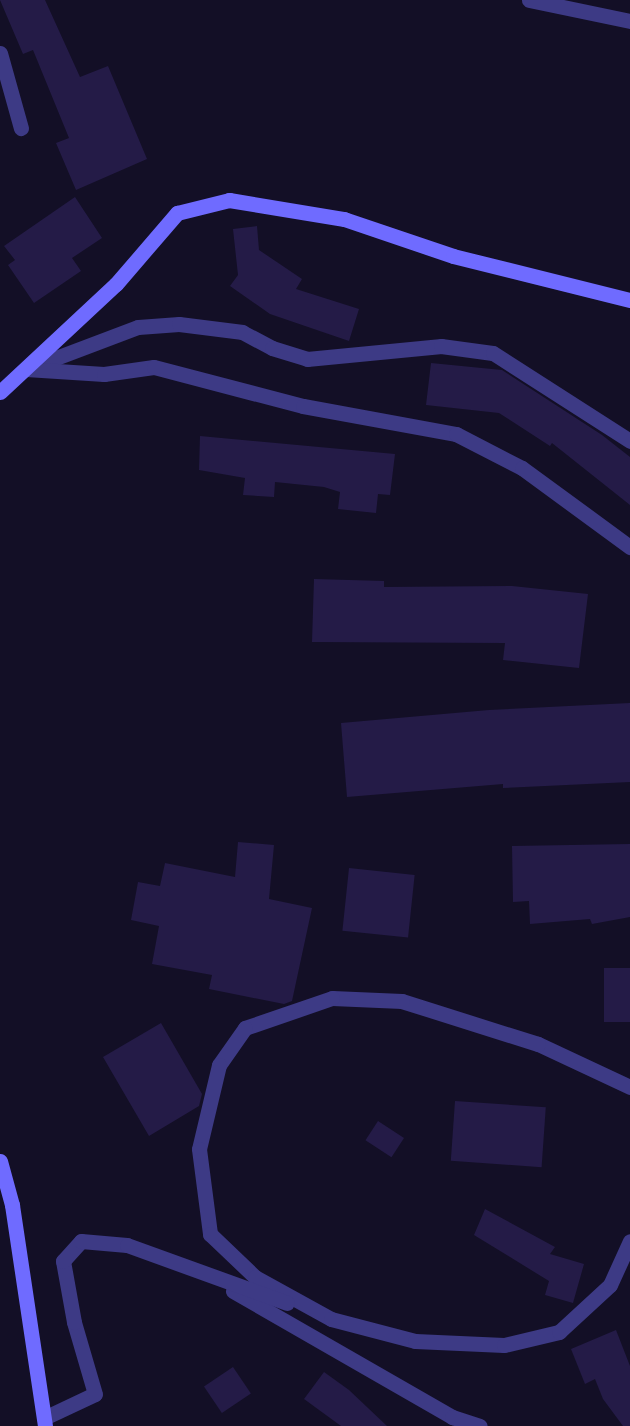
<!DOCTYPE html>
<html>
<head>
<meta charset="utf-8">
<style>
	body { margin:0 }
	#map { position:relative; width:630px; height:1426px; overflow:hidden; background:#130f26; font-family:Inter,sans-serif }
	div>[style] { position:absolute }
	.building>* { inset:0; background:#241b47; transform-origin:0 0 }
	.street>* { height:15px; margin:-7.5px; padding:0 7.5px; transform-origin:7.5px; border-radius:7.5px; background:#3d3a85 }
	.secondary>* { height:15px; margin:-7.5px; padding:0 7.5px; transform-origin:7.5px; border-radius:7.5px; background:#6f6bff }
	span { translate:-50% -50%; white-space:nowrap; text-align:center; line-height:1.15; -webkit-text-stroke:4.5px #130f26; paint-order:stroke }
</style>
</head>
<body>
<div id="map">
	<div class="building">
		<i style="clip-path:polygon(0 0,45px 0,80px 77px,108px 66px,147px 159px,76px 190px,56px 143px,69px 138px,33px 50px,23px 54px)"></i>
		<i style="clip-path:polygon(75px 197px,102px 238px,72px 258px,81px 271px,34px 303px,8px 265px,15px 260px,4px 246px)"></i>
		<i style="clip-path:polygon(257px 226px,259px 250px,302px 279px,296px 289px,359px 309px,349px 341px,270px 314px,230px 286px,238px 275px,233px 229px)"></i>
		<i style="clip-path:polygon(431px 363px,502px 370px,602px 435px,630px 457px,630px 505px,552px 443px,550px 446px,499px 413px,426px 405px)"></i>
		<i style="clip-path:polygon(200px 436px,395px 454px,390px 495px,378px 494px,376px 513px,338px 509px,340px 492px,324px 487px,275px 482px,274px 497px,243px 495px,245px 478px,199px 470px)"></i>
		<i style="clip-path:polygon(314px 579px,384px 581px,384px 587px,512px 586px,588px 594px,579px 668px,503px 660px,505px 643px,312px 642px)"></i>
		<i style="clip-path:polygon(630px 703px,630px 782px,503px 788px,503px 784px,347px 797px,341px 723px,489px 710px)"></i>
		<i style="clip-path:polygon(238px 842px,274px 845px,269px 899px,312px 908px,292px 1001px,284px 1004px,209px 989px,212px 975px,152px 964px,159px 926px,131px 920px,138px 882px,160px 886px,165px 863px,235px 877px)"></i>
		<i style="clip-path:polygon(630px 844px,630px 917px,592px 924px,590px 919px,530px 924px,529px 901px,513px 902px,512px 846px)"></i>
		<i style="left:349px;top:868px;width:66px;height:63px;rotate:6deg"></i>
		<i style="left:604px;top:968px;width:26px;height:54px"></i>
		<i style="clip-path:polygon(161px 1023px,202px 1094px,199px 1106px,149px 1136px,103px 1057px)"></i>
		<i style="left:455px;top:1101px;width:91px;height:60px;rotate:4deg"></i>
		<i style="left:378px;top:1121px;width:31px;height:23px;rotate:33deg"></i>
		<i style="clip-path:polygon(485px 1209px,555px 1247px,550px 1254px,584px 1264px,573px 1303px,545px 1295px,549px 1281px,474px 1235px)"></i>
		<i style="clip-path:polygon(616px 1330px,630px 1366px,630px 1426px,623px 1426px,603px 1399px,595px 1379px,585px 1384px,571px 1349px)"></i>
		<i style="left:233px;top:1367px;width:32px;height:35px;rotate:56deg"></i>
		<i style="clip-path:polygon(324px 1372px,349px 1390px,387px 1426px,341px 1426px,304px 1399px)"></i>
	</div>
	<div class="street">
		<i style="left:529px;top:0;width:103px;rotate:11.7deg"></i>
		<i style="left:0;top:53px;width:78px;rotate:74.4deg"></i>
		<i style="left:32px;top:367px;width:113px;rotate:-20.7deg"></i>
		<i style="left:138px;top:327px;width:41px;rotate:-4.2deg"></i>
		<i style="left:179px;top:324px;width:64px;rotate:7.2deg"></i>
		<i style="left:242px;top:332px;width:34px;rotate:28deg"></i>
		<i style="left:272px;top:348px;width:37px;rotate:17deg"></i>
		<i style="left:307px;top:359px;width:135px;rotate:-5.5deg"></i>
		<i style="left:441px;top:346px;width:52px;rotate:7.7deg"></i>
		<i style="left:493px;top:353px;width:163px;rotate:32.7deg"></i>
		<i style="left:26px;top:369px;width:78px;rotate:3.7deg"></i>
		<i style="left:104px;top:374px;width:50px;rotate:-8deg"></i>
		<i style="left:154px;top:367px;width:154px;rotate:14.7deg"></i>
		<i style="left:303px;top:406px;width:156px;rotate:10.4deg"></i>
		<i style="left:456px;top:434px;width:74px;rotate:27.3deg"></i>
		<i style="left:522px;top:468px;width:134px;rotate:36.2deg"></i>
		<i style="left:630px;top:1087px;width:102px;rotate:-154.9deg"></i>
		<i style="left:538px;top:1044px;width:143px;rotate:-162.5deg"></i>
		<i style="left:402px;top:1001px;width:70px;rotate:-177.5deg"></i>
		<i style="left:332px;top:998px;width:92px;rotate:161deg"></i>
		<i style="left:245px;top:1028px;width:45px;rotate:125.1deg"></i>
		<i style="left:219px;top:1065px;width:86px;rotate:103.4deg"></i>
		<i style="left:199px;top:1149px;width:86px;rotate:82.6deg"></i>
		<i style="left:210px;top:1234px;width:62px;rotate:43.7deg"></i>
		<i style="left:255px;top:1277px;width:87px;rotate:28.9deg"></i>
		<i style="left:331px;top:1319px;width:87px;rotate:14.7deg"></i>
		<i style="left:415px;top:1341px;width:89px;rotate:2.6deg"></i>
		<i style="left:504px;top:1345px;width:57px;rotate:-13.3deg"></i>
		<i style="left:559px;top:1332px;width:69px;rotate:-42.7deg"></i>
		<i style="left:610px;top:1285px;width:48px;rotate:-65.6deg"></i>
		<i style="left:233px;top:1291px;width:253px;rotate:29.9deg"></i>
		<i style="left:452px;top:1417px;width:29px;rotate:18deg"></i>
		<i style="left:44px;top:1418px;width:56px;rotate:-25.2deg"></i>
		<i style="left:95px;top:1394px;width:75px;rotate:-106.3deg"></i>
		<i style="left:74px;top:1322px;width:62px;rotate:-100.2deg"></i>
		<i style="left:63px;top:1261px;width:27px;rotate:-48deg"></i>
		<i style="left:81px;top:1241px;width:46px;rotate:5deg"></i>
		<i style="left:127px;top:1245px;width:170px;rotate:19.9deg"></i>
	</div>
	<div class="secondary">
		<i style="left:0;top:392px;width:158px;rotate:-43deg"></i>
		<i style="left:116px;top:284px;width:94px;rotate:-49.3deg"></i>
		<i style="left:177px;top:213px;width:54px;rotate:-14deg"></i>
		<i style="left:229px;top:200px;width:117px;rotate:9.4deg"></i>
		<i style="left:344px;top:219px;width:115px;rotate:18.7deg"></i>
		<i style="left:453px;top:256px;width:182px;rotate:14deg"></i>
		<i style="left:0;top:1161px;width:46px;rotate:74.7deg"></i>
		<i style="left:12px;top:1205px;width:223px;rotate:81.5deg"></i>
	</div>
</div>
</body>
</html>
